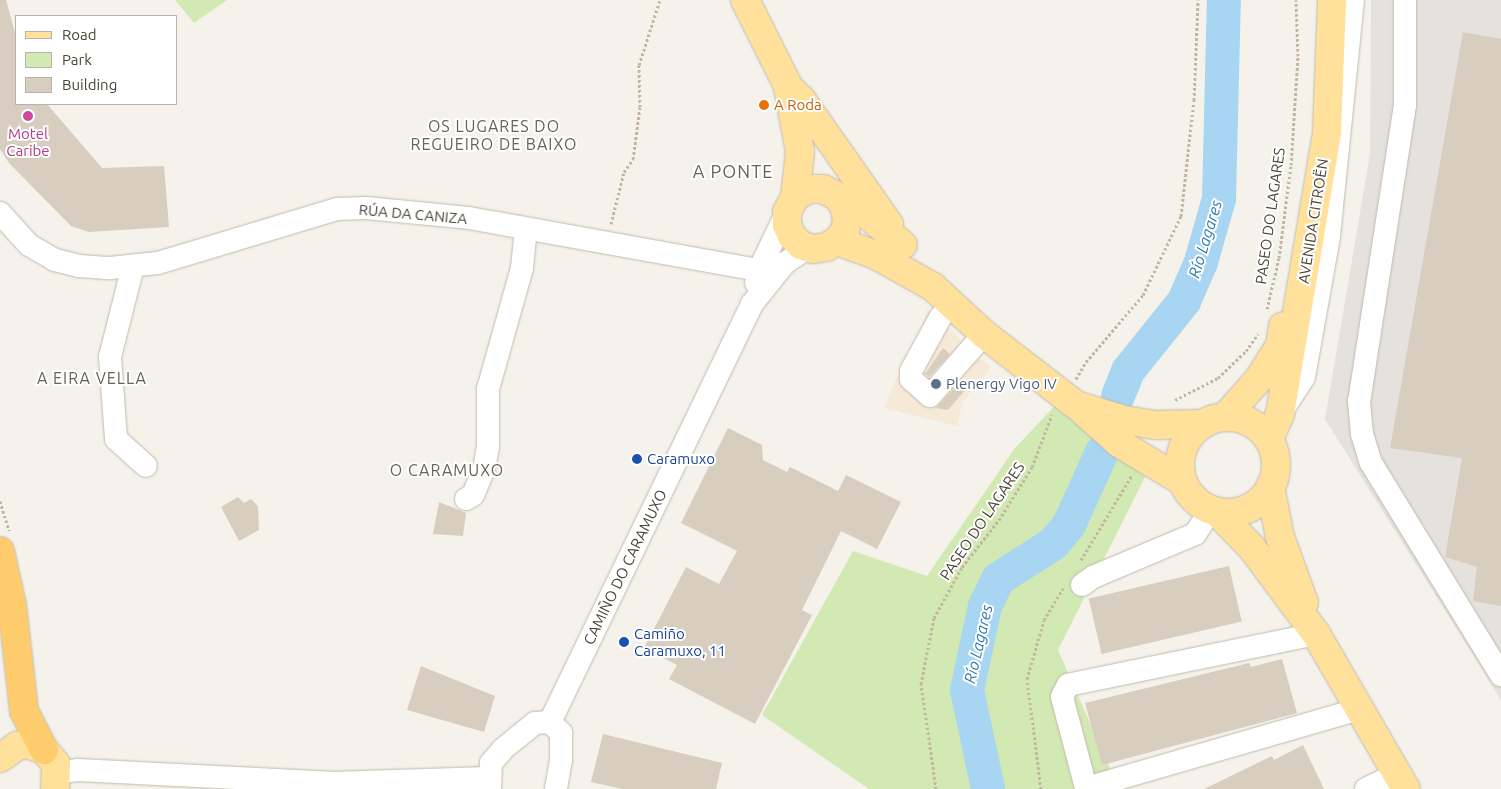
<!DOCTYPE html>
<html>
<head>
<meta charset="utf-8">
<style>
	body { margin:0 }
	#map { position:relative; width:1501px; height:789px; overflow:hidden; background:#f5f2eb; font-family:Ubuntu,sans-serif }
	div>[style] { position:absolute }
	.commercial>* { inset:0; background:#f7e9d7 }
	.industrial>* { inset:0; background:#e5e1dc }
	.green>* { inset:0; background:#d2e9b4 }
	.river>* { height:34px; margin:-17px; padding:0 17px; transform-origin:17px; border-radius:17px; background:#a8d5f2 }
	.building>* { inset:0; background:#d7cec0; transform-origin:0 0 }
	.path>* { height:3px; margin-top:-1.5px; transform-origin:0; background:repeating-linear-gradient(90deg,#c3b69e 0 2.5px,transparent 0 5px) }
	.roads { filter:drop-shadow(0 0 1px #c1baad) drop-shadow(0 0 1px #c1baad) }
	.minor>* { height:22px; margin:-11px; padding:0 11px; transform-origin:11px; border-radius:11px; background:#fff }
	.major>* { height:28px; margin:-14px; padding:0 14px; transform-origin:14px; border-radius:14px; background:#ffe19b }
	.major>.ring { margin:-14px; padding:0; box-sizing:content-box; background:none; border:28px solid #ffe19b; border-radius:50% }
	.highway>* { height:28px; margin:-14px; padding:0 14px; transform-origin:14px; border-radius:14px; background:#ffcc6d }
	.dots>* { width:14px; height:14px; translate:-50% -50%; box-sizing:border-box; border:2px solid #fff; border-radius:50% }
	span { translate:-50% -50%; white-space:nowrap; text-align:center; line-height:1.15; -webkit-text-stroke:4px #fff; paint-order:stroke }
	.food-label { font-size:15px; color:#c56008 }
	.left { translate:0 -50%; text-align:left }
	.hotel-label { font-size:15px; color:#b23c85 }
	.street-label { font-size:15px; color:#4a4338 }
	.service-label { font-size:15px; color:#4e5e75 }
	.transit-label { font-size:15px; color:#164399 }
	.neighbourhood-label { font-size:16px; color:#6d614f; letter-spacing:1px }
	.water-label { font-size:16px; color:#2e7bb0; font-style:italic }
	.quarter-label { font-size:18px; color:#6d614f; letter-spacing:1px }
	.legend { position:absolute; left:15px; top:15px; width:162px; height:90px; box-sizing:border-box; background:#fff; border:1px solid #b7b4af; margin:0; padding:6px 9px; list-style:none; font-size:15px; color:#4a4338 }
	.legend li { display:flex; align-items:center; gap:10px; height:25px }
	.legend b { width:25px; border:1px solid #b7b4af }
</style>
</head>
<body>
<div id="map">
	<div class="commercial">
		<i style="clip-path:polygon(927px 309px,991px 367px,963px 401px,957px 426px,884px 408px,905px 358px,920px 332px)"></i>
	</div>
	<div class="industrial">
		<i style="clip-path:polygon(1371px 0,1501px 0,1501px 700px,1325px 419px,1370px 154px)"></i>
	</div>
	<div class="green">
		<i style="clip-path:polygon(175px 0,227px 0,194px 23px)"></i>
		<i style="clip-path:polygon(1063px 397px,1145px 477px,1058px 650px,1119px 789px,869px 789px,762px 715px,853px 551px,927px 576px,1015px 448px)"></i>
	</div>
	<div class="river">
		<i style="left:1118px;top:396px;width:27px;rotate:-68deg"></i>
		<i style="left:1128px;top:371px;width:90px;rotate:-51.3deg"></i>
		<i style="left:1184px;top:301px;width:43px;rotate:-66.4deg"></i>
		<i style="left:1201px;top:262px;width:66px;rotate:-74.1deg"></i>
		<i style="left:1219px;top:199px;width:199px;rotate:-88.6deg"></i>
		<i style="left:988px;top:789px;width:101px;rotate:-102deg"></i>
		<i style="left:967px;top:690px;width:86px;rotate:-77.9deg"></i>
		<i style="left:985px;top:606px;width:30px;rotate:-64deg"></i>
		<i style="left:998px;top:579px;width:65px;rotate:-32.5deg"></i>
		<i style="left:1053px;top:544px;width:25px;rotate:-50deg"></i>
		<i style="left:1069px;top:525px;width:80px;rotate:-65.7deg"></i>
	</div>
	<div class="building">
		<i style="clip-path:polygon(0 0,6px 0,16px 36px,16px 104px,47px 104px,102px 168px,164px 166px,169px 227px,89px 232px,71px 226px,9px 163px,0 149px)"></i>
		<i style="clip-path:polygon(1463px 32px,1501px 39px,1501px 606px,1473px 601px,1477px 567px,1445px 557px,1462px 458px,1390px 448px)"></i>
		<i style="clip-path:polygon(943px 348px,950px 354px,929px 377px,925px 374px)"></i>
		<i style="clip-path:polygon(959px 383px,966px 389px,948px 410px,936px 408px)"></i>
		<i style="clip-path:polygon(728px 428px,762px 445px,763px 460px,787px 472px,790px 467px,838px 491px,846px 475px,901px 502px,877px 549px,841px 531px,802px 610px,812px 615px,755px 724px,669px 679px,677px 665px,644px 648px,686px 567px,719px 584px,737px 551px,681px 523px)"></i>
		<i style="clip-path:polygon(238px 497px,244px 503px,251px 499px,258px 506px,259px 530px,239px 541px,221px 507px)"></i>
		<i style="clip-path:polygon(439px 502px,466px 513px,463px 536px,433px 534px)"></i>
		<i style="left:1229px;top:566px;width:57px;height:144px;rotate:77deg"></i>
		<i style="clip-path:polygon(1282px 659px,1297px 713px,1102px 765px,1085px 703px,1249px 663px,1251px 667px)"></i>
		<i style="clip-path:polygon(421px 666px,495px 696px,484px 732px,407px 710px)"></i>
		<i style="clip-path:polygon(603px 734px,722px 763px,716px 789px,622px 789px,591px 782px)"></i>
		<i style="clip-path:polygon(1303px 745px,1324px 789px,1204px 789px,1272px 756px,1274px 760px)"></i>
	</div>
	<div class="path">
		<i style="left:611px;top:224px;width:54px;rotate:-76deg"></i>
		<i style="left:624px;top:172px;width:16px;rotate:-55deg"></i>
		<i style="left:633px;top:159px;width:52px;rotate:-82.3deg"></i>
		<i style="left:640px;top:107px;width:42px;rotate:-91.4deg"></i>
		<i style="left:639px;top:65px;width:68px;rotate:-72.1deg"></i>
		<i style="left:1267px;top:309px;width:52px;rotate:-76.8deg"></i>
		<i style="left:1279px;top:258px;width:94px;rotate:-82.6deg"></i>
		<i style="left:1291px;top:165px;width:109px;rotate:-86.3deg"></i>
		<i style="left:1298px;top:56px;width:56px;rotate:-92deg"></i>
		<i style="left:1076px;top:379px;width:20px;rotate:-60deg"></i>
		<i style="left:1086px;top:362px;width:88px;rotate:-49.6deg"></i>
		<i style="left:1143px;top:295px;width:88px;rotate:-64.3deg"></i>
		<i style="left:1181px;top:216px;width:117px;rotate:-83.6deg"></i>
		<i style="left:1194px;top:100px;width:100px;rotate:-87.7deg"></i>
		<i style="left:1175px;top:400px;width:48px;rotate:-27.1deg"></i>
		<i style="left:1218px;top:378px;width:39px;rotate:-44deg"></i>
		<i style="left:1246px;top:351px;width:21px;rotate:-55deg"></i>
		<i style="left:0;top:501px;width:31px;rotate:73deg"></i>
		<i style="left:1081px;top:560px;width:99px;rotate:-59deg"></i>
		<i style="left:936px;top:789px;width:106px;rotate:-98.1deg"></i>
		<i style="left:921px;top:684px;width:67px;rotate:-78.9deg"></i>
		<i style="left:934px;top:618px;width:58px;rotate:-61.2deg"></i>
		<i style="left:962px;top:567px;width:60px;rotate:-51.8deg"></i>
		<i style="left:999px;top:520px;width:62px;rotate:-58.1deg"></i>
		<i style="left:1032px;top:467px;width:56px;rotate:-69deg"></i>
		<i style="left:1041px;top:789px;width:111px;rotate:-97.3deg"></i>
		<i style="left:1027px;top:679px;width:61px;rotate:-73.9deg"></i>
		<i style="left:1044px;top:620px;width:37px;rotate:-59deg"></i>
	</div>
	<div class="roads">
		<div class="minor">
			<i style="left:1405px;top:0;width:105px;rotate:90deg"></i>
			<i style="left:1405px;top:105px;width:300px;rotate:98.8deg"></i>
			<i style="left:1359px;top:401px;width:33px;rotate:85deg"></i>
			<i style="left:1362px;top:434px;width:30px;rotate:73deg"></i>
			<i style="left:1371px;top:463px;width:249px;rotate:58.5deg"></i>
			<i style="left:0;top:213px;width:43px;rotate:47.8deg"></i>
			<i style="left:29px;top:245px;width:30px;rotate:30deg"></i>
			<i style="left:55px;top:260px;width:25px;rotate:14deg"></i>
			<i style="left:79px;top:266px;width:31px;rotate:4deg"></i>
			<i style="left:110px;top:268px;width:48px;rotate:-5.9deg"></i>
			<i style="left:158px;top:263px;width:187px;rotate:-16.8deg"></i>
			<i style="left:337px;top:209px;width:29px;rotate:-2deg"></i>
			<i style="left:366px;top:208px;width:103px;rotate:5.5deg"></i>
			<i style="left:469px;top:218px;width:295px;rotate:10.2deg"></i>
			<i style="left:133px;top:266px;width:94px;rotate:104.2deg"></i>
			<i style="left:110px;top:357px;width:82px;rotate:85.8deg"></i>
			<i style="left:116px;top:439px;width:40px;rotate:42deg"></i>
			<i style="left:756px;top:283px;width:13px;rotate:-77deg"></i>
			<i style="left:759px;top:270px;width:64px;rotate:-64.2deg"></i>
			<i style="left:952px;top:304px;width:18px;rotate:131deg"></i>
			<i style="left:940px;top:318px;width:60px;rotate:118.7deg"></i>
			<i style="left:911px;top:371px;width:8px;rotate:90deg"></i>
			<i style="left:911px;top:379px;width:25px;rotate:42deg"></i>
			<i style="left:930px;top:396px;width:82px;rotate:-48.9deg"></i>
			<i style="left:1282px;top:411px;width:40px;rotate:-57.1deg"></i>
			<i style="left:1304px;top:377px;width:143px;rotate:-79.9deg"></i>
			<i style="left:1329px;top:236px;width:237px;rotate:-84.2deg"></i>
			<i style="left:466px;top:499px;width:8px;rotate:-30deg"></i>
			<i style="left:473px;top:495px;width:28px;rotate:-67deg"></i>
			<i style="left:484px;top:469px;width:23px;rotate:-80deg"></i>
			<i style="left:488px;top:446px;width:57px;rotate:-90deg"></i>
			<i style="left:488px;top:389px;width:126px;rotate:-74.3deg"></i>
			<i style="left:522px;top:268px;width:40px;rotate:-84.3deg"></i>
			<i style="left:1082px;top:585px;width:14px;rotate:-36deg"></i>
			<i style="left:1093px;top:577px;width:111px;rotate:-22.9deg"></i>
			<i style="left:1195px;top:534px;width:29px;rotate:-56deg"></i>
			<i style="left:1316px;top:634px;width:253px;rotate:168.4deg"></i>
			<i style="left:1068px;top:685px;width:13px;rotate:117deg"></i>
			<i style="left:1062px;top:697px;width:94px;rotate:75.2deg"></i>
			<i style="left:1086px;top:788px;width:284px;rotate:-16.1deg"></i>
			<i style="left:550px;top:722px;width:464px;rotate:-64.2deg"></i>
			<i style="left:752px;top:304px;width:53px;rotate:-51.2deg"></i>
			<i style="left:785px;top:263px;width:22px;rotate:-34deg"></i>
			<i style="left:803px;top:251px;width:10px;rotate:-11deg"></i>
			<i style="left:58px;top:773px;width:20px;rotate:-9deg"></i>
			<i style="left:78px;top:770px;width:253px;rotate:2.9deg"></i>
			<i style="left:331px;top:783px;width:157px;rotate:-1.8deg"></i>
			<i style="left:490px;top:789px;width:26px;rotate:-88deg"></i>
			<i style="left:491px;top:763px;width:18px;rotate:-49deg"></i>
			<i style="left:503px;top:749px;width:41px;rotate:-39.1deg"></i>
			<i style="left:535px;top:723px;width:15px;rotate:-4deg"></i>
			<i style="left:550px;top:722px;width:16px;rotate:45deg"></i>
			<i style="left:561px;top:733px;width:27px;rotate:90deg"></i>
			<i style="left:561px;top:760px;width:29px;rotate:100deg"></i>
			<i style="left:1366px;top:789px;width:34px;rotate:-26deg"></i>
		</div>
		<div class="major">
			<i style="left:745px;top:0;width:116px;rotate:63.4deg"></i>
			<i style="left:788px;top:87px;width:18px;rotate:43deg"></i>
			<i style="left:801px;top:99px;width:153px;rotate:54.9deg"></i>
			<i style="left:788px;top:87px;width:66px;rotate:79.5deg"></i>
			<i style="left:800px;top:152px;width:45px;rotate:96.3deg"></i>
			<i style="left:837px;top:196px;width:12px;rotate:55deg"></i>
			<i style="left:844px;top:206px;width:12px;rotate:76deg"></i>
			<i style="left:847px;top:218px;width:13px;rotate:99deg"></i>
			<i style="left:845px;top:231px;width:13px;rotate:129deg"></i>
			<i style="left:837px;top:241px;width:13px;rotate:151deg"></i>
			<i style="left:826px;top:247px;width:13px;rotate:171deg"></i>
			<i style="left:813px;top:249px;width:13px;rotate:-162deg"></i>
			<i style="left:801px;top:245px;width:13px;rotate:-135deg"></i>
			<i style="left:792px;top:236px;width:12px;rotate:-114deg"></i>
			<i style="left:787px;top:225px;width:13px;rotate:-90deg"></i>
			<i style="left:787px;top:212px;width:17px;rotate:-62deg"></i>
			<i style="left:795px;top:197px;width:15px;rotate:-32deg"></i>
			<i style="left:808px;top:189px;width:15px"></i>
			<i style="left:823px;top:189px;width:16px;rotate:27deg"></i>
			<i style="left:837px;top:196px;width:39px;rotate:32deg"></i>
			<i style="left:870px;top:217px;width:43px;rotate:40.3deg"></i>
			<i style="left:837px;top:241px;width:41px;rotate:19.7deg"></i>
			<i style="left:876px;top:255px;width:65px;rotate:29.3deg"></i>
			<i style="left:933px;top:287px;width:69px;rotate:42.7deg"></i>
			<i style="left:984px;top:334px;width:116px;rotate:37.7deg"></i>
			<i style="left:1076px;top:405px;width:50px;rotate:17.4deg"></i>
			<i style="left:1124px;top:420px;width:32px;rotate:9deg"></i>
			<i style="left:1156px;top:425px;width:46px;rotate:-1.2deg"></i>
			<i style="left:1083px;top:411px;width:48px;rotate:41.6deg"></i>
			<i style="left:1119px;top:443px;width:74px;rotate:31.1deg"></i>
			<i style="left:1226px;top:416px;width:50px;rotate:-48.3deg"></i>
			<i style="left:1259px;top:379px;width:40px;rotate:-58deg"></i>
			<i style="left:1280px;top:345px;width:19px;rotate:-81deg"></i>
			<i class="ring" style="left:1180px;top:417px;width:68px;height:68px"></i>
			<i style="left:1269px;top:439px;width:27px;rotate:-66deg"></i>
			<i style="left:1280px;top:414px;width:286px;rotate:-80.5deg"></i>
			<i style="left:1327px;top:132px;width:132px;rotate:-87.8deg"></i>
			<i style="left:1270px;top:487px;width:51px;rotate:78.7deg"></i>
			<i style="left:1280px;top:537px;width:70px;rotate:70deg"></i>
			<i style="left:1217px;top:512px;width:50px;rotate:45.8deg"></i>
			<i style="left:1252px;top:548px;width:107px;rotate:53.3deg"></i>
			<i style="left:1316px;top:634px;width:179px;rotate:59.9deg"></i>
			<i style="left:0;top:758px;width:21px;rotate:-35deg"></i>
			<i style="left:17px;top:746px;width:10px;rotate:-11deg"></i>
			<i style="left:27px;top:744px;width:18px;rotate:19deg"></i>
			<i style="left:44px;top:750px;width:18px;rotate:49deg"></i>
			<i style="left:56px;top:764px;width:25px;rotate:92deg"></i>
		</div>
		<div class="highway">
			<i style="left:0;top:551px;width:55px;rotate:77.5deg"></i>
			<i style="left:12px;top:605px;width:107px;rotate:83.5deg"></i>
			<i style="left:24px;top:711px;width:44px;rotate:62.9deg"></i>
		</div>
	</div>
	<div class="dots">
		<i style="left:764px;top:105px;background:#e8710a"></i>
		<i style="left:28px;top:116px;background:#d1479c"></i>
		<i style="left:936px;top:384px;background:#5c6f8a"></i>
		<i style="left:637px;top:459px;background:#1a4fb4"></i>
		<i style="left:624px;top:642px;background:#1a4fb4"></i>
	</div>
	<div class="food-label">
		<span class="left" style="left:774px;top:105px">A Roda</span>
	</div>
	<div class="hotel-label">
		<span style="left:28px;top:142px">Motel<br>Caribe</span>
	</div>
	<div class="street-label">
		<span style="left:413px;top:214px;rotate:5deg">RÚA DA CANIZA</span>
		<span style="left:1270px;top:216px;rotate:-82deg">PASEO DO LAGARES</span>
		<span style="left:1313px;top:221px;rotate:-81deg">AVENIDA CITROËN</span>
		<span style="left:982px;top:521px;rotate:-56deg">PASEO DO LAGARES</span>
		<span style="left:625px;top:567px;rotate:-64deg">CAMIÑO DO CARAMUXO</span>
	</div>
	<div class="service-label">
		<span class="left" style="left:946px;top:384px">Plenergy Vigo IV</span>
	</div>
	<div class="transit-label">
		<span class="left" style="left:647px;top:459px">Caramuxo</span>
		<span class="left" style="left:634px;top:642px">Camiño<br>Caramuxo, 11</span>
	</div>
	<div class="neighbourhood-label">
		<span style="left:494px;top:135px">OS LUGARES DO<br>REGUEIRO DE BAIXO</span>
		<span style="left:92px;top:378px">A EIRA VELLA</span>
		<span style="left:447px;top:470px">O CARAMUXO</span>
	</div>
	<div class="water-label">
		<span style="left:1205px;top:239px;rotate:-73deg">Río Lagares</span>
		<span style="left:978px;top:644px;rotate:-77deg">Río Lagares</span>
	</div>
	<div class="quarter-label">
		<span style="left:733px;top:171px">A PONTE</span>
	</div>
	<ul class="legend">
	<li><b style="height:6px;background:#ffe19b"></b>Road</li>
	<li><b style="height:14px;background:#d2e9b4"></b>Park</li>
	<li><b style="height:14px;background:#d7cec0"></b>Building</li>
	</ul>
</div>
</body>
</html>
